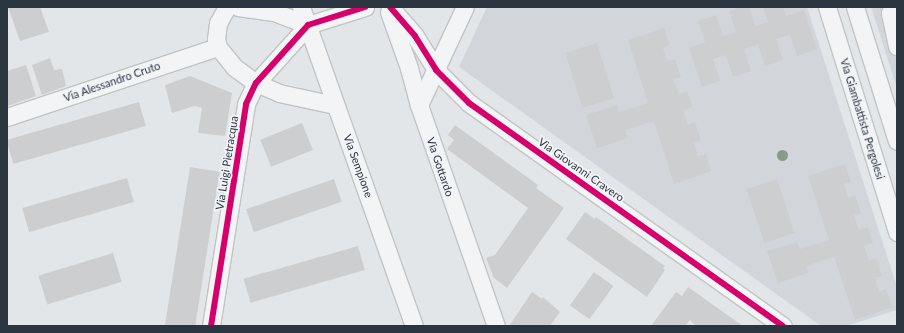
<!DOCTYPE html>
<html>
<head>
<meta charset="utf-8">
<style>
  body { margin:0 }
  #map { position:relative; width:904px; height:333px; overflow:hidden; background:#e3e6e8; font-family:Lato,sans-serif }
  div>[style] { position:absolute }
  .built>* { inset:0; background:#d2d6db }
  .building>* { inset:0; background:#ccced0; transform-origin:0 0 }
  .roads { filter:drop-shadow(1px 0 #c1c4c6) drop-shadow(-1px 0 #c1c4c6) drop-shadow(0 1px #c1c4c6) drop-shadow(0 -1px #c1c4c6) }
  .minor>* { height:17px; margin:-8.5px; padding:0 8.5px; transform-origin:8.5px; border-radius:8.5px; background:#f3f4f5 }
  .cycleway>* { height:6px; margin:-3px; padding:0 3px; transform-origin:3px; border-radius:3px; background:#d6006c }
  .trees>* { width:11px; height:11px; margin:-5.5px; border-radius:50%; background:#8b9a88 }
  span { translate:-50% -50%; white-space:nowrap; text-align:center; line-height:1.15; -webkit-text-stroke:3.5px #f2f4f7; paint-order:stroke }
  .street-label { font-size:11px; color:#2b3540 }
  .frame { position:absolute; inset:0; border:8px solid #2b3540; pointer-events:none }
</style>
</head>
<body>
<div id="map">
  <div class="built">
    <div style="clip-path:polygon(487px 7px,807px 7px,897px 287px,897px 310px,846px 326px,821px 326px,459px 67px)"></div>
    <div style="clip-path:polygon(871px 7px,897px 7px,897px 88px)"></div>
  </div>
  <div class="building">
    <div style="clip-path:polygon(8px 7px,40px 7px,49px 32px,20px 41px)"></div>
    <div style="clip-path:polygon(741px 7px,749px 7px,755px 26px,768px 22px,763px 7px,783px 7px,786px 16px,804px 10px,817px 49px,797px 56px,790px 35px,776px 39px,783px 60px,765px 66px,758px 45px,744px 49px,751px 71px,733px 77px,726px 55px,713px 59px,720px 81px,702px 87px,689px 48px,705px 42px,698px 21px,716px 15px,723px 36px,736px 32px,729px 11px)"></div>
    <div style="clip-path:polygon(664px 28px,670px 45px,663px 48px,668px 61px,675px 59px,681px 77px,673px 79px,679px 94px,687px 91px,693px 107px,683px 110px,688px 125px,695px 122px,701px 140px,694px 142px,698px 156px,706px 154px,711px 171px,674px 184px,654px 121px,625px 130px,628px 138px,597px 148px,586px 115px,617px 105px,619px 112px,648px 103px,628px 40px)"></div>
    <div style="left:597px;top:43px;width:58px;height:33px;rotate:73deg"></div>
    <div style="clip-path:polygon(50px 58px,54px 70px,62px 69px,66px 86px,42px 95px,32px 65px)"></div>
    <div style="clip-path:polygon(26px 65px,36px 96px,7px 106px,7px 71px)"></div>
    <div style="clip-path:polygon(190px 76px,232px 93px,225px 136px,198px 133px,202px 108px,194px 106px,172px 113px,165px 85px)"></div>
    <div style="left:139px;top:102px;width:25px;height:138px;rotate:74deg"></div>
    <div style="left:302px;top:123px;width:29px;height:45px;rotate:68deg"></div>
    <div style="clip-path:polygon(455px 125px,538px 185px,536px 188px,564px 208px,507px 288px,494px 278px,486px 258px,495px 255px,528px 208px,447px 149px,454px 140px,448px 135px)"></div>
    <div style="clip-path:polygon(845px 164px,851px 182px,844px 184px,848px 198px,855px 195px,861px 213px,854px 215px,859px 230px,868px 227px,873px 243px,864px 246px,869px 261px,876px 258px,882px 276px,875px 278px,879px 292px,886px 289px,892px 307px,855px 320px,834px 257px,806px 266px,808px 273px,778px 283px,767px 251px,797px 242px,800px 249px,829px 240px,808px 176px)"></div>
    <div style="left:190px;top:167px;width:30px;height:161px;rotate:9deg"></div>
    <div style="left:127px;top:178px;width:25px;height:109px;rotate:74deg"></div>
    <div style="left:334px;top:179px;width:24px;height:93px;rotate:71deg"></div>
    <div style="left:777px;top:179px;width:57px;height:32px;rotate:72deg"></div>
    <div style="clip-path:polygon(585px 212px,595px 219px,596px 217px,665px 266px,663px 268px,665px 270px,647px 297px,566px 239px)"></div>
    <div style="left:358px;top:246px;width:25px;height:119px;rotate:74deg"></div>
    <div style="left:113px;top:253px;width:30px;height:78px;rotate:73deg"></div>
    <div style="left:594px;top:272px;width:24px;height:41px;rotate:36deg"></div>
    <div style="clip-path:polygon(688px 287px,743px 326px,696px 326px,690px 320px,685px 326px,651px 326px,676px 292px,682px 296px)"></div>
    <div style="clip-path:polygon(532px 292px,542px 299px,543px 297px,560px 312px,550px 326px,509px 326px)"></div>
  </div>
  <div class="roads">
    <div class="minor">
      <div style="left:227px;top:7px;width:18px;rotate:119deg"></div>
      <div style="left:218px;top:23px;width:16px;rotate:97deg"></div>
      <div style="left:216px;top:39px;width:8px;rotate:76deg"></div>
      <div style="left:218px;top:47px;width:26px;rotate:51deg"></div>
      <div style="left:234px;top:67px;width:27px;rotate:36deg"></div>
      <div style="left:256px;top:83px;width:25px;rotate:23deg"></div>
      <div style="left:279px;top:93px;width:57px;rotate:12.1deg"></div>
      <div style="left:238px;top:7px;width:36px;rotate:8deg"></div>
      <div style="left:274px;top:12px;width:36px;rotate:21deg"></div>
      <div style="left:301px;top:7px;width:338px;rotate:70.5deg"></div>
      <div style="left:390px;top:7px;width:38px;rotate:49deg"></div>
      <div style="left:415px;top:36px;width:40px;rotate:58deg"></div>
      <div style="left:436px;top:70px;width:47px;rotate:45deg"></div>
      <div style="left:469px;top:103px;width:385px;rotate:35.4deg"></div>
      <div style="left:827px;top:7px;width:236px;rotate:72.7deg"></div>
      <div style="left:855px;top:7px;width:140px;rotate:72.6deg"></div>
      <div style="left:895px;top:7px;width:8px;rotate:130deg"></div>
      <div style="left:890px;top:13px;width:34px;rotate:78deg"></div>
      <div style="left:389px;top:12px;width:59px;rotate:70.3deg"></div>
      <div style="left:409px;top:68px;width:38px;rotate:75deg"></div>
      <div style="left:419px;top:105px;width:234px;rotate:70.8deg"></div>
      <div style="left:419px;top:105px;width:108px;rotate:-64.9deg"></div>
      <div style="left:7px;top:117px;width:222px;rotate:-18.4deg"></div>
      <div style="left:211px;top:326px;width:225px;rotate:-81deg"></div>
      <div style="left:246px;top:104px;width:23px;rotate:-65deg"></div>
      <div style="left:256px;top:83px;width:78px;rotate:-48.1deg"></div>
      <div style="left:308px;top:25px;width:60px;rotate:-17.5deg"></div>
    </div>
  </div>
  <div class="cycleway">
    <div style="left:390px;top:7px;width:38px;rotate:49deg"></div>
    <div style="left:415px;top:36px;width:40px;rotate:58deg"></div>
    <div style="left:436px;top:70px;width:47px;rotate:45deg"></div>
    <div style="left:469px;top:103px;width:385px;rotate:35.4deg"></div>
    <div style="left:211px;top:326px;width:225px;rotate:-81deg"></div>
    <div style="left:246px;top:104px;width:23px;rotate:-65deg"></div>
    <div style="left:256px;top:83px;width:78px;rotate:-48.1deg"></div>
    <div style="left:308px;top:25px;width:60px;rotate:-17.5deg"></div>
  </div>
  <div class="trees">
    <div style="left:782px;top:155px"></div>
  </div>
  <div class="street-label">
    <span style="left:112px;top:82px;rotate:-19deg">Via Alessandro Cruto</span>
    <span style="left:862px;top:119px;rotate:73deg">Via Giambattista Pergolesi</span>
    <span style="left:227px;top:163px;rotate:-81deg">Via Luigi Pietracqua</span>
    <span style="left:358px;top:166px;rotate:70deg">Via Sempione</span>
    <span style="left:440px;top:167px;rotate:71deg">Via Gottardo</span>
    <span style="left:581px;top:170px;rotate:35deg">Via Giovanni Cravero</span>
  </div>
  <div class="frame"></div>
</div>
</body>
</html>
